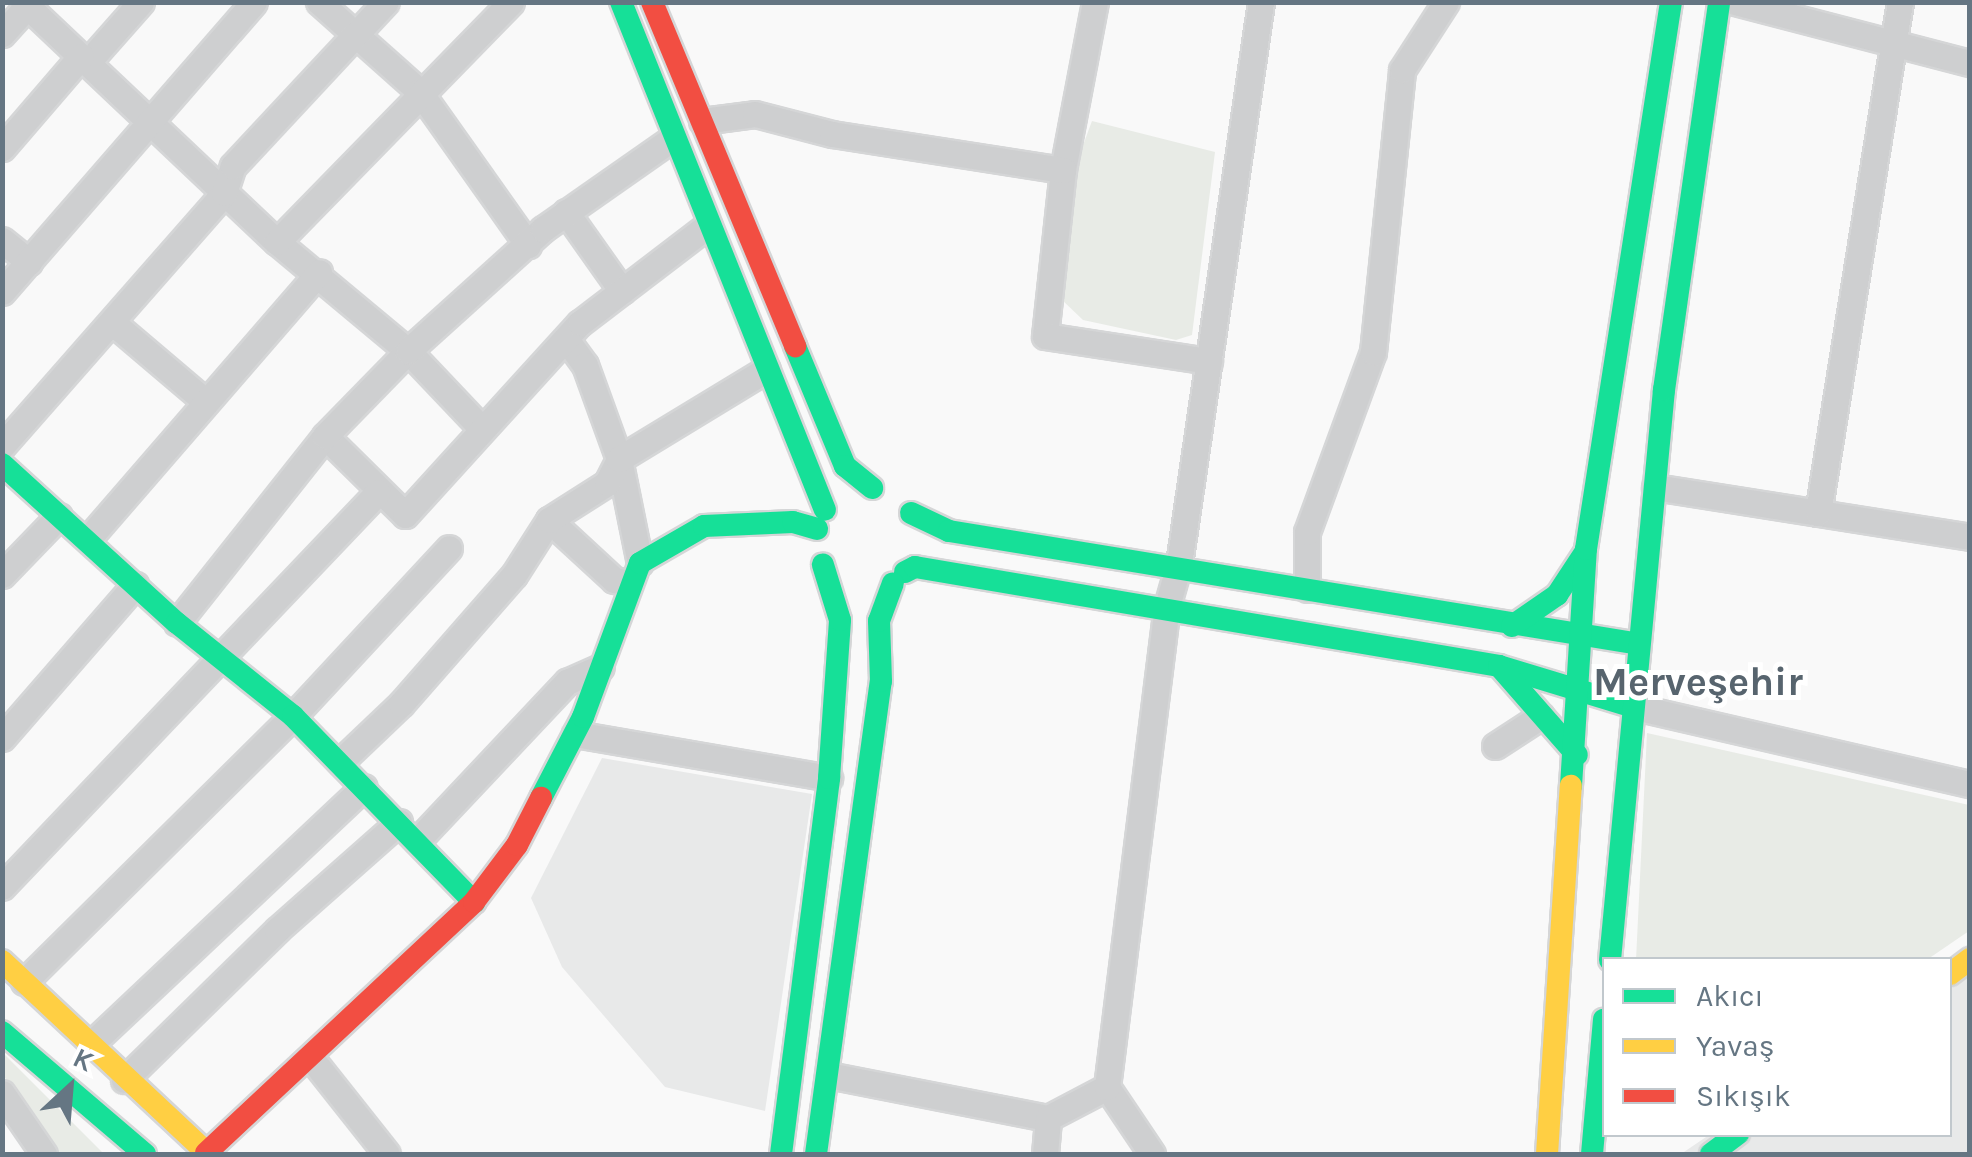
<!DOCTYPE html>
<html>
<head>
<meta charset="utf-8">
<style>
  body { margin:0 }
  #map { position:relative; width:1972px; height:1157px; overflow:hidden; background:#f9f9f9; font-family:Karla,sans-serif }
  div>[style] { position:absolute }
  .built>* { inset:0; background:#e8e9e9 }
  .green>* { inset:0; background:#e8ebe6 }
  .roads { filter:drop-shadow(2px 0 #d5d6d7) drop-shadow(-2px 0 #d5d6d7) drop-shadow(0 2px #d5d6d7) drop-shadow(0 -2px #d5d6d7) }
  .street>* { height:25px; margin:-12.5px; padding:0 12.5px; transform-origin:12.5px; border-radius:12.5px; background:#cecfd0 }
  .fast>* { height:22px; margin:-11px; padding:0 11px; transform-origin:11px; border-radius:11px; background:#16e098 }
  .slow>* { height:22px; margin:-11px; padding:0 11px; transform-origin:11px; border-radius:11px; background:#ffcf43 }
  .jam>* { height:22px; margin:-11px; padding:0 11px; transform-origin:11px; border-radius:11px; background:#f24e42 }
  span { translate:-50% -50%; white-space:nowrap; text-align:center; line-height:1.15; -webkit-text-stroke:10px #fff; paint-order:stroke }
  .district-label { font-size:40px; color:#57646e; font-weight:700 }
  .frame { position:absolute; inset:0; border:5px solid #657683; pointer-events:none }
  .legend { position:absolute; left:1602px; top:957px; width:350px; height:180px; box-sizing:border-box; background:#fff; border:2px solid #c1c8cd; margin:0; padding:12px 18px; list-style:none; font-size:30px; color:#657683 }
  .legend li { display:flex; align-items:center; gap:20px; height:50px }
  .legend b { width:50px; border:2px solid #c1c8cd }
  .north { position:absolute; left:20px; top:1037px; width:100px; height:100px; -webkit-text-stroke:8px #fff; paint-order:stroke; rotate:26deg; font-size:28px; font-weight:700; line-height:40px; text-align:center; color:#657683 }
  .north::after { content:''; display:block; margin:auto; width:35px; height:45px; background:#657683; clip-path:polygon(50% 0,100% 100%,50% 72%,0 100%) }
</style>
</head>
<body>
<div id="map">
  <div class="built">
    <div style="clip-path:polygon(602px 758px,812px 794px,765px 1111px,665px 1087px,562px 967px,531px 898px)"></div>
    <div style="clip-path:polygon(1969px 954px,1969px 1154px,1681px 1154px,1709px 1135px,1950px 1134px,1950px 968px)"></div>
  </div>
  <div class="green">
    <div style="clip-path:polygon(1092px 121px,1215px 152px,1192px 335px,1176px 340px,1083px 320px,1061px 299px,1076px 164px)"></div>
    <div style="clip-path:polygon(1647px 733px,1969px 805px,1969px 931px,1928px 959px,1636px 960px)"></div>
    <div style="clip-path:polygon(2px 1052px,104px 1154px,60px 1154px,3px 1075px)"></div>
  </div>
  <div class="roads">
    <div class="street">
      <div style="left:23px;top:2px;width:349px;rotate:43.4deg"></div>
      <div style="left:277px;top:242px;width:170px;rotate:39.8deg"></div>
      <div style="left:408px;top:351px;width:105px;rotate:46.5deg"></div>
      <div style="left:319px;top:2px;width:134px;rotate:41.7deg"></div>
      <div style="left:419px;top:91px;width:189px;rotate:54.7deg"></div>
      <div style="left:1095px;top:2px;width:171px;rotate:100.8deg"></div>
      <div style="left:1063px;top:170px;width:167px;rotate:96.2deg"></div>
      <div style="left:1045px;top:336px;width:166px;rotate:8.7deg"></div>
      <div style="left:1735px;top:2px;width:243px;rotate:14.6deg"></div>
      <div style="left:2px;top:34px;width:43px;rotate:-47.8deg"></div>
      <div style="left:88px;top:62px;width:80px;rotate:-48.5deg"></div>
      <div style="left:702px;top:121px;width:53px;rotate:-7.5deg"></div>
      <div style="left:755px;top:114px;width:80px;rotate:14.6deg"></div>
      <div style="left:832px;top:134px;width:234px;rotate:8.9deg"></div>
      <div style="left:2px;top:148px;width:121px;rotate:-49.3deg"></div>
      <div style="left:566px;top:212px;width:97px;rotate:54.7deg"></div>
      <div style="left:2px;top:240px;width:35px;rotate:39deg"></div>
      <div style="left:277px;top:242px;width:335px;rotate:-45.7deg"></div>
      <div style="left:2px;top:292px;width:384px;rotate:-49deg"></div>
      <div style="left:113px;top:323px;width:122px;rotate:40.3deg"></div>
      <div style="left:566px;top:339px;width:32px;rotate:54deg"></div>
      <div style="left:585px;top:365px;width:100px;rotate:70.1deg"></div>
      <div style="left:619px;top:459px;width:106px;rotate:78.6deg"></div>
      <div style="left:325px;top:436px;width:112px;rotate:44.6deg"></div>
      <div style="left:405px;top:515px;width:260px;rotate:-47.7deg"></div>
      <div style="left:580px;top:323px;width:161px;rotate:-37.4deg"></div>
      <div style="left:2px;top:446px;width:337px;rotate:-48.7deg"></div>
      <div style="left:224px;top:193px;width:28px;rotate:-72deg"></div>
      <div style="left:233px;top:166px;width:224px;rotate:-47deg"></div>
      <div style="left:1655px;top:487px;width:319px;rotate:9deg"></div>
      <div style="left:1818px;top:513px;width:518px;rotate:-80.88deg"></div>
      <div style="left:549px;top:520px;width:88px;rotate:42.7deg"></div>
      <div style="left:614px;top:580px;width:16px;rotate:11deg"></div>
      <div style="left:88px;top:539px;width:353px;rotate:-49.1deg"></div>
      <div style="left:2px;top:575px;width:82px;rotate:-46deg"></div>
      <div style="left:1307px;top:589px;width:57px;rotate:-90deg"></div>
      <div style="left:1307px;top:532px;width:192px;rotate:-69.9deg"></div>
      <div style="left:1373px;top:352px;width:283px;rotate:-84.1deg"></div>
      <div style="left:1402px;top:70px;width:81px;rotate:-57.1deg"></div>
      <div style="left:177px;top:623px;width:238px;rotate:-51.6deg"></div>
      <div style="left:325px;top:436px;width:119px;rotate:-45.7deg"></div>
      <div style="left:408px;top:351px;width:182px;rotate:-42.1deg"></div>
      <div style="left:543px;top:229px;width:159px;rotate:-35deg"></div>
      <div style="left:1631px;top:706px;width:348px;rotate:13deg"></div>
      <div style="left:575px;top:734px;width:258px;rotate:9.8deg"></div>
      <div style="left:2px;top:738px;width:203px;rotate:-49deg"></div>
      <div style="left:1495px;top:746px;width:55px;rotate:-33.1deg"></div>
      <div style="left:340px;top:762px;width:84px;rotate:-43.6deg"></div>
      <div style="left:401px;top:704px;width:171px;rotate:-48.8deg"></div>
      <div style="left:514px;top:575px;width:65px;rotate:-57.5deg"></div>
      <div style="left:549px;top:520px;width:69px;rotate:-32.5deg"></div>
      <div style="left:607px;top:483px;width:27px;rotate:-63deg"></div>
      <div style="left:619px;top:459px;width:173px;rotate:-31.3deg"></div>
      <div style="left:417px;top:841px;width:219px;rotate:-46.7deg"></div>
      <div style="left:567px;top:682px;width:37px;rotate:-24deg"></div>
      <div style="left:2px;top:887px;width:545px;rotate:-46.41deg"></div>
      <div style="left:24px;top:982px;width:378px;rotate:-44.7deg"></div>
      <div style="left:293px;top:716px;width:229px;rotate:-47.1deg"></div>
      <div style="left:90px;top:1045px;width:376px;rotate:-43.3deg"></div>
      <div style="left:311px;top:1058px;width:122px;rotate:51.6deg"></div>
      <div style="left:828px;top:1075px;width:224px;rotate:11.1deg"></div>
      <div style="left:1048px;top:1118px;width:67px;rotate:-27.7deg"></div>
      <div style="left:124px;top:1080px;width:214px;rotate:-44.4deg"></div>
      <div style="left:277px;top:930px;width:163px;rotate:-41.5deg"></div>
      <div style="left:2px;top:1093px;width:74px;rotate:55.5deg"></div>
      <div style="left:1045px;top:1154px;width:36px;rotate:-85deg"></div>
      <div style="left:1152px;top:1154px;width:81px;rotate:-123.9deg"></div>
      <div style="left:1107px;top:1087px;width:481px;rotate:-82.9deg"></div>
      <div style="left:1166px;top:610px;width:48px;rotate:-74.2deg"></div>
      <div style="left:1179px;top:564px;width:568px;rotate:-81.7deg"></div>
    </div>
    <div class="fast">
      <div style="left:621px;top:2px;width:547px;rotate:68.12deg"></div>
      <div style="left:795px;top:346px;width:130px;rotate:67.4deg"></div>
      <div style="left:845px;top:466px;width:35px;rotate:39deg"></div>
      <div style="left:2px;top:464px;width:236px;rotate:42.3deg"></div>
      <div style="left:177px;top:623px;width:149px;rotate:38.7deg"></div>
      <div style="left:293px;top:716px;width:260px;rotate:45.8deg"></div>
      <div style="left:911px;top:513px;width:42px;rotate:25.3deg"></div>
      <div style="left:949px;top:531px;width:699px;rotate:9.3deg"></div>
      <div style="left:905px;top:572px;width:11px;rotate:-27deg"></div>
      <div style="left:915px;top:567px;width:592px;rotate:9.62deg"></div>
      <div style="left:1499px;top:666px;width:138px;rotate:16.9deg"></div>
      <div style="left:1512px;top:626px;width:55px;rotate:-34.6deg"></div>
      <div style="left:1557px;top:595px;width:49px;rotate:-56.6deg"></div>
      <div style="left:1499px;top:666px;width:118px;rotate:48.8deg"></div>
      <div style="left:1571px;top:786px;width:237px;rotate:-86.4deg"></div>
      <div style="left:1586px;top:549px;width:554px;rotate:-81.17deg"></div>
      <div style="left:541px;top:798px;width:91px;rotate:-62.6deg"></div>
      <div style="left:583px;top:717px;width:164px;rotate:-69.7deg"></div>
      <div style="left:640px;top:563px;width:74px;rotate:-30deg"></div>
      <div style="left:704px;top:526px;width:89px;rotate:-2.6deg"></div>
      <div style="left:793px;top:522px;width:25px;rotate:16deg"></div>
      <div style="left:1610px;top:960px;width:573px;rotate:-84.59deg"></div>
      <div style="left:1664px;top:390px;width:392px;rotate:-81.9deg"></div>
      <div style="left:2px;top:1032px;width:188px;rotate:40.5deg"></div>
      <div style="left:781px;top:1154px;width:379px;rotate:-82.7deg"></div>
      <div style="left:829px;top:778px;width:158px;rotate:-86deg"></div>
      <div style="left:840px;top:620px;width:58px;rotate:-107.2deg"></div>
      <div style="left:816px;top:1154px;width:477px;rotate:-82.2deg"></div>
      <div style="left:881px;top:681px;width:60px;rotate:-91.9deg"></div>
      <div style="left:879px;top:621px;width:40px;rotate:-69.8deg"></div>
      <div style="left:1592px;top:1154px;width:135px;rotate:-84.9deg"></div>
      <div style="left:1711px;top:1154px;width:34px;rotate:-37deg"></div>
    </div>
    <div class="slow">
      <div style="left:2px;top:961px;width:282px;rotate:43.1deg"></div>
      <div style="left:1950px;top:974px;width:25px;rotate:-37deg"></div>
      <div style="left:1547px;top:1154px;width:369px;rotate:-86.3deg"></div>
    </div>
    <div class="jam">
      <div style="left:652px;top:2px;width:373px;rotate:67.4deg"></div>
      <div style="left:206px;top:1153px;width:367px;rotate:-43.1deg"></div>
      <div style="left:474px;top:902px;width:71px;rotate:-53deg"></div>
      <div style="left:517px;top:845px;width:53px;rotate:-62.9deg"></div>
    </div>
  </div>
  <div class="district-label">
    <span style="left:1698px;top:682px">Merveşehir</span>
  </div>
  <div class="frame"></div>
  <ul class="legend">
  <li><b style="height:12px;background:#16e098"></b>Akıcı</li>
  <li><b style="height:12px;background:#ffcf43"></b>Yavaş</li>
  <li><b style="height:12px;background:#f24e42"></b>Sıkışık</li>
  </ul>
  <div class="north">K</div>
</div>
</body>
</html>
